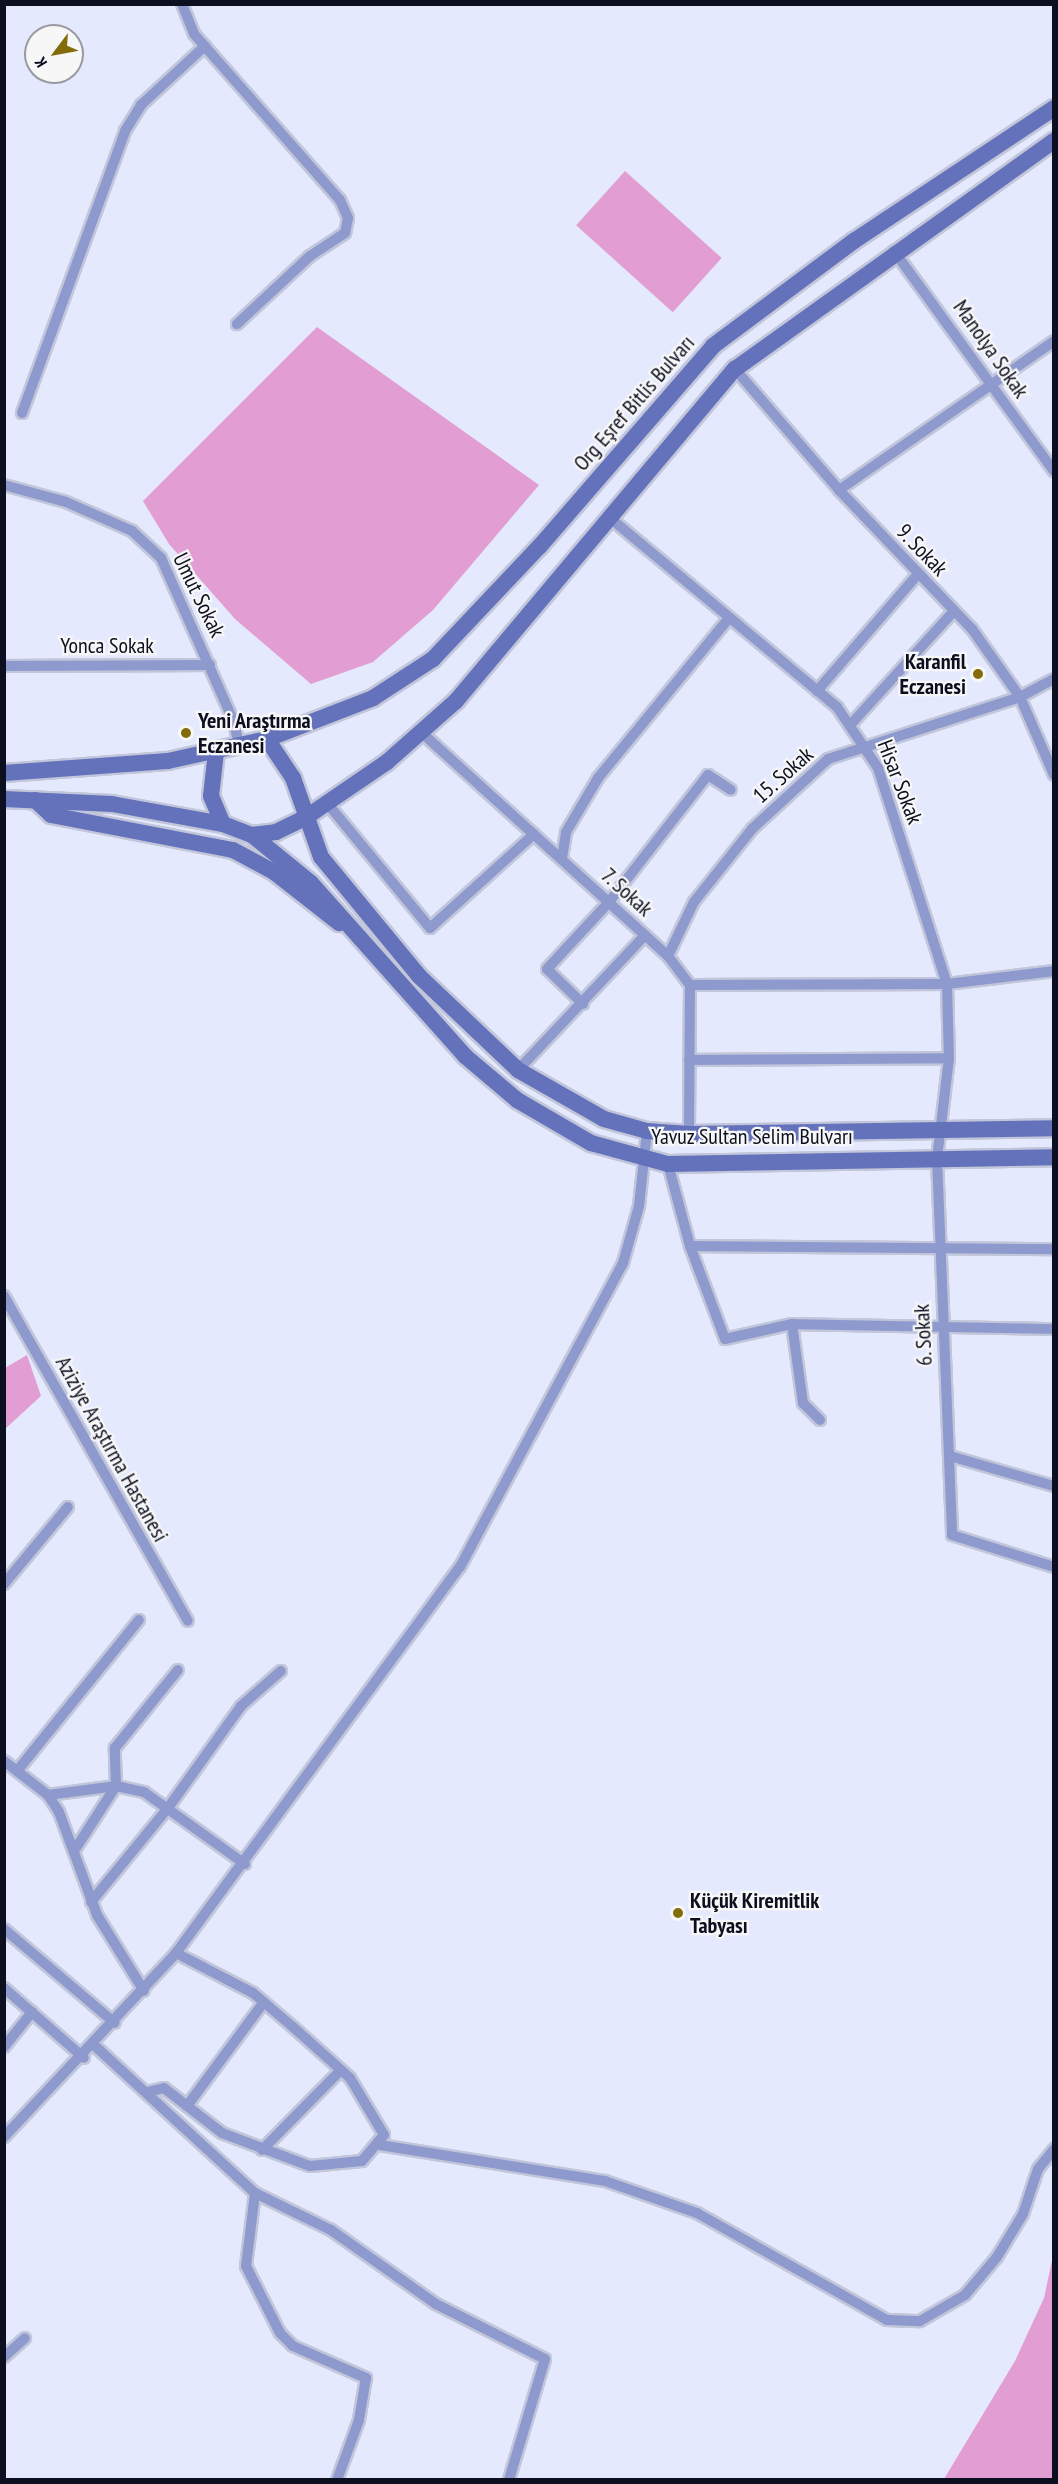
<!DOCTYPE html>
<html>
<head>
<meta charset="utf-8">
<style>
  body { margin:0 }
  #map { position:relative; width:1058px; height:2484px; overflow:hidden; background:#e4e9fe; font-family:"PT Sans Narrow",sans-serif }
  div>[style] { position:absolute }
  .green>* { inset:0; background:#e29dd3; transform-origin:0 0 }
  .roads { filter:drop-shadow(2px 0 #c1c6da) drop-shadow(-2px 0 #c1c6da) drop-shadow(0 2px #c1c6da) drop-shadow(0 -2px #c1c6da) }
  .minor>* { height:10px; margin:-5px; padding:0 5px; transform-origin:5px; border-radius:5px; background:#8e99cd }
  .secondary>* { height:16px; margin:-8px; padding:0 8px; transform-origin:8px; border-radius:8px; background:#6471bb }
  .dots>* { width:16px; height:16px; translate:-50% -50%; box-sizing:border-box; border:3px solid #f7f7f7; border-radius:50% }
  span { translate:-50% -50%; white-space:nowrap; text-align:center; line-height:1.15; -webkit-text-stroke:4.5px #f7f7f7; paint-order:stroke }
  .street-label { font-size:22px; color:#0c0f20 }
  .poi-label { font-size:22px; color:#0c0f20; font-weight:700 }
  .right { translate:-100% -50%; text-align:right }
  .left { translate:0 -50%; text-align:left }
  .frame { position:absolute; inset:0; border:6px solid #0c0f20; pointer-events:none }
  .north { position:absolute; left:24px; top:24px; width:60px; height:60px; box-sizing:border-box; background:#f7f7f7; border:2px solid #999aa1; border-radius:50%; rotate:238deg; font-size:16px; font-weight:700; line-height:24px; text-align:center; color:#0c0f20 }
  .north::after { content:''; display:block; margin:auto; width:21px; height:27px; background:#836d0a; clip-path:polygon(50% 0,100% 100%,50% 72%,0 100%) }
</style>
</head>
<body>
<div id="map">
  <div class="green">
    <div style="left:625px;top:171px;width:130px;height:73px;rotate:42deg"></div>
    <div style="clip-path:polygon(317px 327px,539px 485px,433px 610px,373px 662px,311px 684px,235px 619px,169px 544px,143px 501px)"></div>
    <div style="clip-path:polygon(27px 1355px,41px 1396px,5px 1429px,5px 1368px)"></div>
    <div style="clip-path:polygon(1053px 2256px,1053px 2479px,944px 2479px,1015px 2361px,1044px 2298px)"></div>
  </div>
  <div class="roads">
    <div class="minor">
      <div style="left:182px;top:4px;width:32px;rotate:68deg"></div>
      <div style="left:194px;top:34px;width:221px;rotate:48.7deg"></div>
      <div style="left:340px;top:200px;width:20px;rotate:66deg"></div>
      <div style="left:348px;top:218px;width:15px;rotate:101deg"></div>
      <div style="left:345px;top:233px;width:42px;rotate:146.7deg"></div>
      <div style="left:310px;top:256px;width:100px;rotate:137deg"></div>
      <div style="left:894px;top:251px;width:272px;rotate:54deg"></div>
      <div style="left:735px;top:369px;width:160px;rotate:49.3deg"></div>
      <div style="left:839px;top:490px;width:192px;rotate:46.3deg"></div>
      <div style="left:972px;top:629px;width:83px;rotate:54.8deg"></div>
      <div style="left:1020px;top:697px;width:85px;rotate:66.4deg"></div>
      <div style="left:22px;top:413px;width:300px;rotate:-69.9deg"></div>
      <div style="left:125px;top:131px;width:31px;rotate:-58deg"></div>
      <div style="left:141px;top:105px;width:87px;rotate:-42.7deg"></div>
      <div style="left:4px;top:485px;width:64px;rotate:15.3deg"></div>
      <div style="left:66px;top:502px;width:72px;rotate:23.7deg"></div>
      <div style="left:132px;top:531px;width:40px;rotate:43deg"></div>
      <div style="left:161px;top:558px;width:180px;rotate:66deg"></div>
      <div style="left:234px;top:722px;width:24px;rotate:78deg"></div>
      <div style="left:839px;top:490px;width:262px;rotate:-34.7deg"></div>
      <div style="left:609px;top:517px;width:297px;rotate:39.8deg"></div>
      <div style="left:837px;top:707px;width:73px;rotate:56.1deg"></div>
      <div style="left:878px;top:768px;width:227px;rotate:72.3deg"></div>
      <div style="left:947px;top:984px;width:74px;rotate:88.5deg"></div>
      <div style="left:949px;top:1058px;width:101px;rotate:96.8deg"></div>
      <div style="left:937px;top:1158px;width:377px;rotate:87.7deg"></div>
      <div style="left:952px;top:1535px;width:107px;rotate:17.4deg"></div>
      <div style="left:4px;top:666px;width:206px;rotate:-0.3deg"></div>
      <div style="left:817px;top:691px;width:155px;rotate:-49.2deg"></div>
      <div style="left:852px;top:723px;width:151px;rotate:-47.7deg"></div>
      <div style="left:422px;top:733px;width:332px;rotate:42.2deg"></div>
      <div style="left:668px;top:956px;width:36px;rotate:53deg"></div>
      <div style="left:690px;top:985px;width:149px;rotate:90.4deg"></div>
      <div style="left:327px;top:803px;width:162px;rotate:50.5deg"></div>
      <div style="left:430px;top:928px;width:140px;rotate:-42.1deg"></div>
      <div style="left:562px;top:858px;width:26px;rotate:-81deg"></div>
      <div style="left:566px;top:832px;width:63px;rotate:-59.3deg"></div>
      <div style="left:598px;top:778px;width:205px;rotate:-50.7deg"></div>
      <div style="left:668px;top:956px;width:60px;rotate:-64.3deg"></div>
      <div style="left:694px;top:902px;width:93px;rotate:-51.5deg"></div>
      <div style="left:752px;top:829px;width:103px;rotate:-42.6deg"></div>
      <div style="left:828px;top:759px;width:202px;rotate:-17.9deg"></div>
      <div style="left:1020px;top:697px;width:38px;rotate:-28deg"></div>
      <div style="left:690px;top:985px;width:257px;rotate:-0.2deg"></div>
      <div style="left:947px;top:984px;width:108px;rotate:-6.9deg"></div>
      <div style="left:583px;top:1004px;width:50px;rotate:-135.8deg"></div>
      <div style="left:547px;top:969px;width:91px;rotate:-47.2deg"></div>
      <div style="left:609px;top:902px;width:161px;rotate:-52.1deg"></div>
      <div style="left:708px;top:775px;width:27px;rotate:33deg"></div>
      <div style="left:689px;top:1060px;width:260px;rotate:-0.4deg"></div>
      <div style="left:518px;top:1070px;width:185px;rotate:-46.7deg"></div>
      <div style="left:668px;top:1164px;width:85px;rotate:75deg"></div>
      <div style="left:690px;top:1246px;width:99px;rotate:69.4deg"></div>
      <div style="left:725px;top:1339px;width:69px;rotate:-12.6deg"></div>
      <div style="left:792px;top:1324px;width:262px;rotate:1.1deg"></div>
      <div style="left:690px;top:1246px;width:364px;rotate:0.5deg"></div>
      <div style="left:4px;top:1296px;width:373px;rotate:60.5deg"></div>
      <div style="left:792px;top:1324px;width:80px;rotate:82.1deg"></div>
      <div style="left:803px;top:1403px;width:24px;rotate:45deg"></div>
      <div style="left:950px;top:1456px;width:108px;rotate:16.1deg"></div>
      <div style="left:4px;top:1584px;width:100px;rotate:-50.3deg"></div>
      <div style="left:4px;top:1761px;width:56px;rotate:37.7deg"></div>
      <div style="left:48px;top:1795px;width:20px;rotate:57deg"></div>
      <div style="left:59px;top:1812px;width:110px;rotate:69.7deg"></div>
      <div style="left:97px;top:1915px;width:89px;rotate:58.3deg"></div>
      <div style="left:17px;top:1771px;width:194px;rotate:-51.1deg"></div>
      <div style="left:48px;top:1795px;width:69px;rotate:-7.5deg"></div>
      <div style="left:116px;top:1786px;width:29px;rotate:12deg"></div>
      <div style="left:144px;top:1792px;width:124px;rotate:35.5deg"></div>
      <div style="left:76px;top:1848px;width:74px;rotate:-57.2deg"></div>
      <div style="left:116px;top:1786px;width:38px;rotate:-92deg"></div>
      <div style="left:115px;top:1748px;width:100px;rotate:-51.1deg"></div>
      <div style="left:91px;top:1902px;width:122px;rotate:-50.7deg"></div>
      <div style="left:168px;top:1808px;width:125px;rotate:-54.4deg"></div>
      <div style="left:241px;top:1706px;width:53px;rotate:-41.2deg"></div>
      <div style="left:4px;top:1929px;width:145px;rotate:40.3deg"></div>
      <div style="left:4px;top:1988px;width:106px;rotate:41.2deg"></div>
      <div style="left:95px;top:2046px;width:217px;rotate:42.6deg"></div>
      <div style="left:255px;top:2193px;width:74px;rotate:97deg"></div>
      <div style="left:246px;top:2266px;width:75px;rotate:63.1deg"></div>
      <div style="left:280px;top:2333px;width:18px;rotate:45deg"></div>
      <div style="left:293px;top:2346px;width:80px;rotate:23.7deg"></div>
      <div style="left:366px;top:2378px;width:43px;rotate:99.5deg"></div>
      <div style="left:359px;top:2420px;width:64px;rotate:110.1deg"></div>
      <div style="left:4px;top:2047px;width:45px;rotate:-51.3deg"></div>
      <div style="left:147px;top:2092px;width:17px;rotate:-13deg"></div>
      <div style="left:164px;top:2088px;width:73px;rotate:37.8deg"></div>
      <div style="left:222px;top:2133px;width:94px;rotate:20.6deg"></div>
      <div style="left:310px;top:2166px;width:52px;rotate:-5.5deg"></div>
      <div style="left:362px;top:2161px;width:34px;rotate:-50deg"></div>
      <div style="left:384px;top:2135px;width:66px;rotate:-120.8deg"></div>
      <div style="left:350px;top:2078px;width:76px;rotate:-138.2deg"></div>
      <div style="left:293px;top:2027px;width:52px;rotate:-139.6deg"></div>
      <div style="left:253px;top:1993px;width:87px;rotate:-152.5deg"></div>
      <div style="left:187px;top:2106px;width:129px;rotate:-53.5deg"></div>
      <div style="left:4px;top:2137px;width:252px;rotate:-46.9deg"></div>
      <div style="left:176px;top:1953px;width:479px;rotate:-53.7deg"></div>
      <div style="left:460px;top:1567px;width:345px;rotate:-61.8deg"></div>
      <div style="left:623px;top:1263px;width:59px;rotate:-74.3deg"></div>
      <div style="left:639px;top:1206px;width:75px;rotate:-83.9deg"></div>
      <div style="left:380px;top:2145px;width:228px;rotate:9.1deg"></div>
      <div style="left:605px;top:2181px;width:97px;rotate:19.2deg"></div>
      <div style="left:697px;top:2213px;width:218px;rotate:29.4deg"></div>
      <div style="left:887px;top:2320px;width:33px;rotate:2deg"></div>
      <div style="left:920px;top:2321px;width:52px;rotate:-30deg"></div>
      <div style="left:965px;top:2295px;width:50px;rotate:-49.9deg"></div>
      <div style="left:997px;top:2257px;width:50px;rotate:-58.8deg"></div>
      <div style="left:1023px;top:2214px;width:47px;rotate:-71.6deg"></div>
      <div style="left:1038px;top:2169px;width:26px;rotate:-51deg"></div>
      <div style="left:262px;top:2150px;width:112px;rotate:-45.4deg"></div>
      <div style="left:255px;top:2193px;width:85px;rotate:26deg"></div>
      <div style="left:331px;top:2230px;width:128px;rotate:35.2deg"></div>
      <div style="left:436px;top:2304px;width:122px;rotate:26.8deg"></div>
      <div style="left:545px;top:2359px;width:126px;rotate:106.6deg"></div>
      <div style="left:4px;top:2357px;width:28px;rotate:-42deg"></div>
    </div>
    <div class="secondary">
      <div style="left:267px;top:739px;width:114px;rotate:-21.1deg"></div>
      <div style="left:373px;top:698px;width:72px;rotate:-33deg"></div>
      <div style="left:433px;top:659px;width:156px;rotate:-46.6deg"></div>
      <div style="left:540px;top:546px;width:264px;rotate:-49.1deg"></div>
      <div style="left:713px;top:346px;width:176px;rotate:-36.7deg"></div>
      <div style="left:854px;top:241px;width:240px;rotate:-33.6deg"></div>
      <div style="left:216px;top:752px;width:44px;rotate:96.5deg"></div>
      <div style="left:211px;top:796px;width:30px;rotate:67deg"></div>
      <div style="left:4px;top:773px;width:164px;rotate:-4.2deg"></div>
      <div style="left:168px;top:761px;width:101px;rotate:-12.5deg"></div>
      <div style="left:267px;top:739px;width:47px;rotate:56.3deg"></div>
      <div style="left:293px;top:778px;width:84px;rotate:70.5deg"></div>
      <div style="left:321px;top:857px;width:154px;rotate:50.5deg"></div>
      <div style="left:419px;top:976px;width:137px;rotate:43.5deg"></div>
      <div style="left:518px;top:1070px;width:99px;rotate:29.7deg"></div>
      <div style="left:604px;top:1119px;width:45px;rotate:15.6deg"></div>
      <div style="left:647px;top:1131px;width:42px;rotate:4.1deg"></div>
      <div style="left:689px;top:1134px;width:365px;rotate:-0.9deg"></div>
      <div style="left:4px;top:799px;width:108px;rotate:2.7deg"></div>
      <div style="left:112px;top:804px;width:113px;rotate:10.2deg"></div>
      <div style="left:223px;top:824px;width:31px;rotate:21deg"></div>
      <div style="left:252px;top:835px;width:24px;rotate:-7deg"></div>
      <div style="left:276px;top:832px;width:32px;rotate:-26deg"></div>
      <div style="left:305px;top:818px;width:99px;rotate:-34.3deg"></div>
      <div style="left:387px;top:762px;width:92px;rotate:-41.5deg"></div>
      <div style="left:456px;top:701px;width:434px;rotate:-50deg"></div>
      <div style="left:735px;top:369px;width:392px;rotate:-35.6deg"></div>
      <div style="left:35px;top:800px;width:22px;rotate:43deg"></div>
      <div style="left:51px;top:815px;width:185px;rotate:10.9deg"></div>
      <div style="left:233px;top:850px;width:47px;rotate:28.2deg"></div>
      <div style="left:274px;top:872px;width:83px;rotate:38.1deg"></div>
      <div style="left:252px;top:835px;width:76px;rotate:39.1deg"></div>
      <div style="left:311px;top:883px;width:232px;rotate:48.3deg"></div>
      <div style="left:465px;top:1056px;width:68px;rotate:40.2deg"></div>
      <div style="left:517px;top:1100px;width:86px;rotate:30.2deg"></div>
      <div style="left:591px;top:1143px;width:80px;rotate:15.3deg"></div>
      <div style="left:668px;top:1164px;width:386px;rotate:-1deg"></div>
    </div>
  </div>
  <div class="dots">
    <div style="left:978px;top:674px;background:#836d0a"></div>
    <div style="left:186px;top:733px;background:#836d0a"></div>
    <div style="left:678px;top:1913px;background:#836d0a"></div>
  </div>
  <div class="street-label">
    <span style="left:991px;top:349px;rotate:55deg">Manolya Sokak</span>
    <span style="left:634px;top:403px;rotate:-49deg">Org Eşref Bitlis Bulvarı</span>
    <span style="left:922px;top:550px;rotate:46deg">9. Sokak</span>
    <span style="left:199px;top:595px;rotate:64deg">Umut Sokak</span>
    <span style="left:107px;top:646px">Yonca Sokak</span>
    <span style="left:783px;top:775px;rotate:-42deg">15. Sokak</span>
    <span style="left:900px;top:782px;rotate:69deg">Hisar Sokak</span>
    <span style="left:627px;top:892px;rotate:42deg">7. Sokak</span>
    <span style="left:752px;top:1137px">Yavuz Sultan Selim Bulvarı</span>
    <span style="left:923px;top:1335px;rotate:-93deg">6. Sokak</span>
    <span style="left:112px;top:1449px;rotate:61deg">Aziziye Araştırma Hastanesi</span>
  </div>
  <div class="poi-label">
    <span class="right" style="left:966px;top:674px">Karanfil<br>Eczanesi</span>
    <span class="left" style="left:198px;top:733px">Yeni Araştırma<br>Eczanesi</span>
    <span class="left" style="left:690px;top:1913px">Küçük Kiremitlik<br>Tabyası</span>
  </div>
  <div class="frame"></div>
  <div class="north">K</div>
</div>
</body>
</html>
